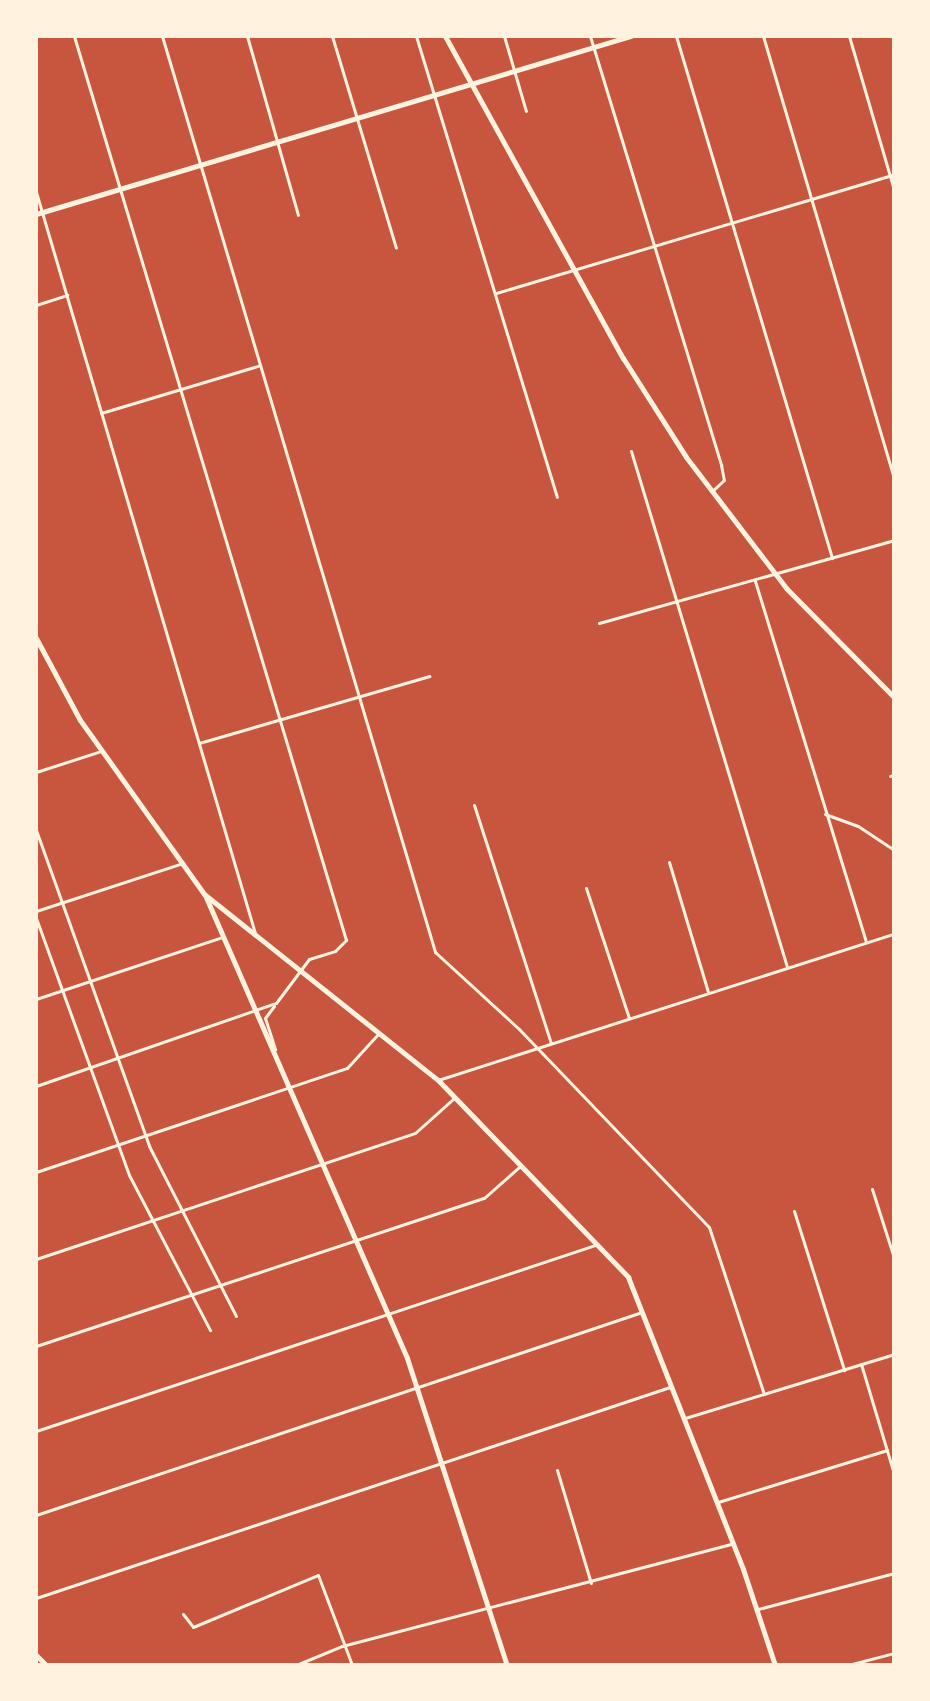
<!DOCTYPE html>
<html>
<head>
<meta charset="utf-8">
<style>
  body { margin:0 }
  #map { position:relative; width:930px; height:1701px; overflow:hidden; background:#c8553d; font-family:Signika,sans-serif }
  div>[style] { position:absolute }
  .minor>* { height:3px; margin:-1.5px; padding:0 1.5px; transform-origin:1.5px; border-radius:1.5px; background:#fff3e0 }
  .secondary>* { height:5px; margin:-2.5px; padding:0 2.5px; transform-origin:2.5px; border-radius:2.5px; background:#fff3e0 }
  .primary>* { height:5px; margin:-2.5px; padding:0 2.5px; transform-origin:2.5px; border-radius:2.5px; background:#fff3e0 }
  span { translate:-50% -50%; white-space:nowrap; text-align:center; line-height:1.15; -webkit-text-stroke:6px #fff3e0; paint-order:stroke }
  .frame { position:absolute; inset:0; border:38px solid #fff3e0; pointer-events:none }
</style>
</head>
<body>
<div id="map">
  <div class="minor">
    <div style="left:36px;top:36px;width:1px"></div>
    <div style="left:162px;top:36px;width:956px;rotate:73.4deg"></div>
    <div style="left:435px;top:952px;width:114px;rotate:42.5deg"></div>
    <div style="left:519px;top:1029px;width:274px;rotate:46.2deg"></div>
    <div style="left:709px;top:1227px;width:176px;rotate:71.8deg"></div>
    <div style="left:247px;top:36px;width:186px;rotate:74.1deg"></div>
    <div style="left:332px;top:36px;width:221px;rotate:73.2deg"></div>
    <div style="left:416px;top:36px;width:482px;rotate:73deg"></div>
    <div style="left:504px;top:36px;width:78px;rotate:73.7deg"></div>
    <div style="left:590px;top:36px;width:449px;rotate:73deg"></div>
    <div style="left:721px;top:465px;width:15px;rotate:79deg"></div>
    <div style="left:724px;top:480px;width:16px;rotate:137deg"></div>
    <div style="left:676px;top:36px;width:545px;rotate:73.36deg"></div>
    <div style="left:763px;top:36px;width:460px;rotate:73.5deg"></div>
    <div style="left:849px;top:36px;width:160px;rotate:73.7deg"></div>
    <div style="left:36px;top:192px;width:773px;rotate:73.54deg"></div>
    <div style="left:496px;top:293px;width:415px;rotate:-16.6deg"></div>
    <div style="left:36px;top:305px;width:33px;rotate:-18deg"></div>
    <div style="left:101px;top:413px;width:164px;rotate:-16.7deg"></div>
    <div style="left:631px;top:451px;width:539px;rotate:73.18deg"></div>
    <div style="left:755px;top:581px;width:378px;rotate:72.9deg"></div>
    <div style="left:599px;top:623px;width:306px;rotate:-15.7deg"></div>
    <div style="left:199px;top:743px;width:240px;rotate:-16.2deg"></div>
    <div style="left:36px;top:772px;width:68px;rotate:-17.9deg"></div>
    <div style="left:890px;top:776px;width:4px;rotate:-14deg"></div>
    <div style="left:474px;top:805px;width:250px;rotate:72.1deg"></div>
    <div style="left:825px;top:814px;width:35px;rotate:20deg"></div>
    <div style="left:858px;top:826px;width:43px;rotate:33.7deg"></div>
    <div style="left:36px;top:830px;width:336px;rotate:70.3deg"></div>
    <div style="left:149px;top:1146px;width:191px;rotate:62.9deg"></div>
    <div style="left:669px;top:862px;width:136px;rotate:73.3deg"></div>
    <div style="left:586px;top:888px;width:137px;rotate:71.7deg"></div>
    <div style="left:36px;top:911px;width:155px;rotate:-18.1deg"></div>
    <div style="left:36px;top:918px;width:273px;rotate:70.1deg"></div>
    <div style="left:129px;top:1175px;width:175px;rotate:62.4deg"></div>
    <div style="left:36px;top:999px;width:196px;rotate:-18.4deg"></div>
    <div style="left:274px;top:1006px;width:15px;rotate:127deg"></div>
    <div style="left:265px;top:1018px;width:33px;rotate:72deg"></div>
    <div style="left:438px;top:1080px;width:479px;rotate:-17.8deg"></div>
    <div style="left:36px;top:1086px;width:254px;rotate:-19.1deg"></div>
    <div style="left:276px;top:1003px;width:55px;rotate:-53.1deg"></div>
    <div style="left:309px;top:959px;width:27px;rotate:-17deg"></div>
    <div style="left:335px;top:951px;width:16px;rotate:-45deg"></div>
    <div style="left:346px;top:940px;width:944px;rotate:-106.75deg"></div>
    <div style="left:36px;top:1172px;width:328px;rotate:-18.5deg"></div>
    <div style="left:347px;top:1068px;width:47px;rotate:-47.6deg"></div>
    <div style="left:872px;top:1189px;width:72px;rotate:72.3deg"></div>
    <div style="left:794px;top:1211px;width:167px;rotate:72.5deg"></div>
    <div style="left:36px;top:1259px;width:399px;rotate:-18.4deg"></div>
    <div style="left:415px;top:1133px;width:52px;rotate:-41.9deg"></div>
    <div style="left:36px;top:1346px;width:472px;rotate:-18.3deg"></div>
    <div style="left:484px;top:1198px;width:47px;rotate:-41.5deg"></div>
    <div style="left:861px;top:1364px;width:115px;rotate:73.3deg"></div>
    <div style="left:685px;top:1418px;width:219px;rotate:-17deg"></div>
    <div style="left:36px;top:1431px;width:592px;rotate:-18.4deg"></div>
    <div style="left:557px;top:1470px;width:118px;rotate:73.3deg"></div>
    <div style="left:718px;top:1502px;width:177px;rotate:-17.1deg"></div>
    <div style="left:36px;top:1515px;width:639px;rotate:-18.52deg"></div>
    <div style="left:36px;top:1598px;width:668px;rotate:-18.41deg"></div>
    <div style="left:758px;top:1609px;width:141px;rotate:-14.8deg"></div>
    <div style="left:183px;top:1614px;width:16px;rotate:52deg"></div>
    <div style="left:193px;top:1627px;width:135px;rotate:-22.6deg"></div>
    <div style="left:318px;top:1575px;width:96px;rotate:69.3deg"></div>
    <div style="left:296px;top:1665px;width:50px;rotate:-22.4deg"></div>
    <div style="left:342px;top:1646px;width:403px;rotate:-14.7deg"></div>
    <div style="left:848px;top:1665px;width:48px;rotate:-14.6deg"></div>
  </div>
  <div class="secondary">
    <div style="left:36px;top:214px;width:621px;rotate:-16.66deg"></div>
    <div style="left:36px;top:638px;width:93px;rotate:61.8deg"></div>
    <div style="left:80px;top:720px;width:214px;rotate:54.5deg"></div>
    <div style="left:204px;top:894px;width:299px;rotate:38.5deg"></div>
    <div style="left:438px;top:1080px;width:274px;rotate:46deg"></div>
    <div style="left:628px;top:1277px;width:314px;rotate:68.5deg"></div>
    <div style="left:743px;top:1569px;width:101px;rotate:71.6deg"></div>
    <div style="left:205px;top:895px;width:505px;rotate:66.43deg"></div>
    <div style="left:407px;top:1358px;width:323px;rotate:72deg"></div>
  </div>
  <div class="primary">
    <div style="left:445px;top:36px;width:368px;rotate:61.1deg"></div>
    <div style="left:623px;top:358px;width:117px;rotate:57.5deg"></div>
    <div style="left:686px;top:457px;width:165px;rotate:52.6deg"></div>
    <div style="left:786px;top:588px;width:153px;rotate:45.3deg"></div>
    <div style="left:36px;top:1655px;width:14px;rotate:45deg"></div>
  </div>
  <div class="frame"></div>
</div>
</body>
</html>
